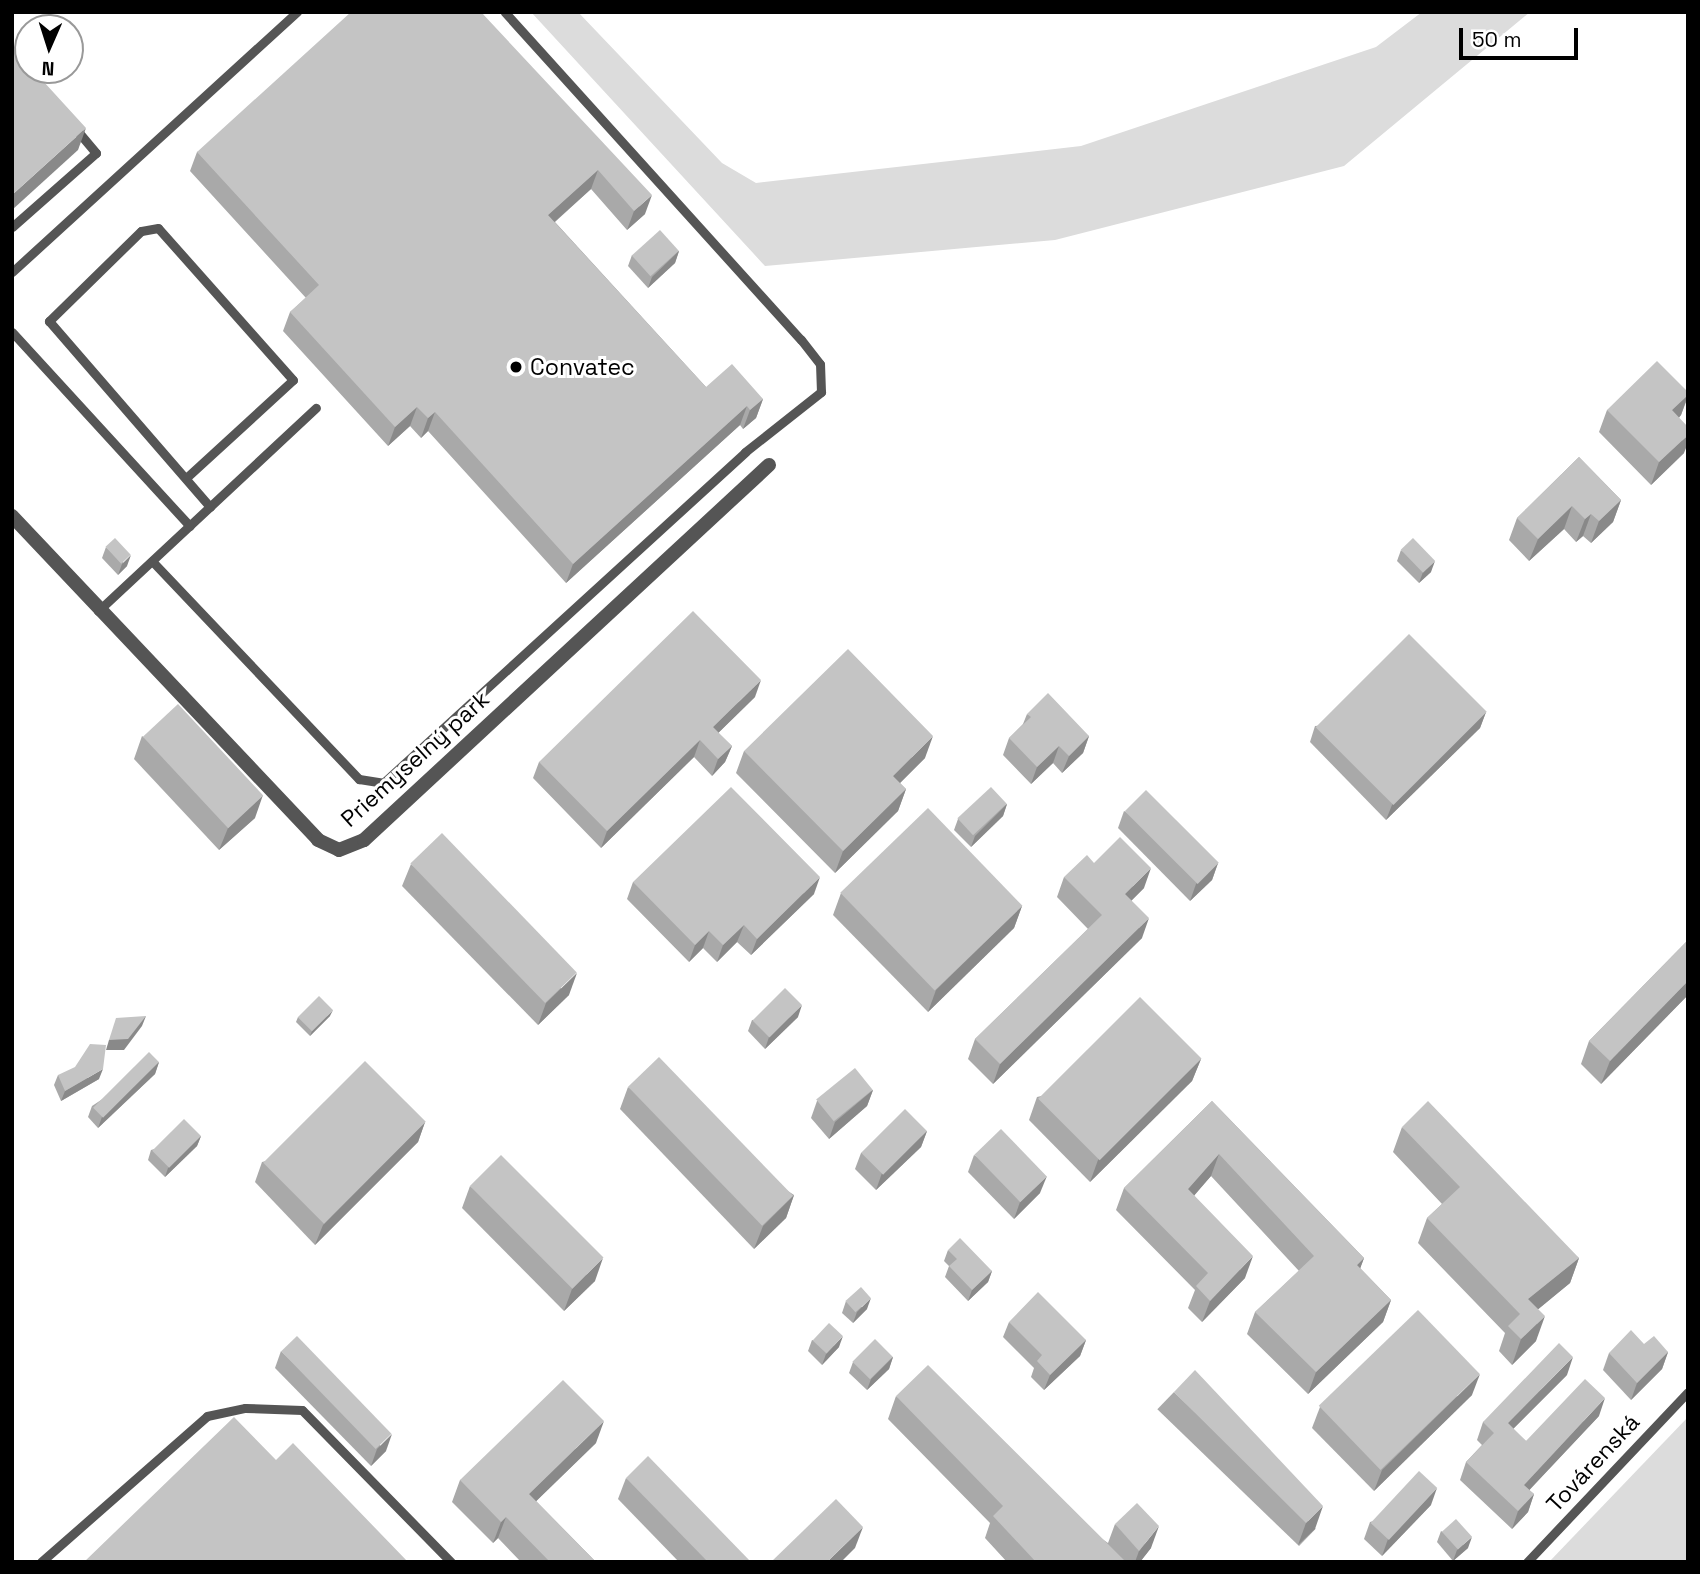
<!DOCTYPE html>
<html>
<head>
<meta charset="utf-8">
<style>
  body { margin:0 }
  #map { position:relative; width:1700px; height:1574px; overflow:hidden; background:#fff; font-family:"Space Grotesk",sans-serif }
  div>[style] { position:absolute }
  .green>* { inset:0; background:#dcdcdc }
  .service>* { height:9px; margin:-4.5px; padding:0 4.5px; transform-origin:4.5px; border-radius:4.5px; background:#555 }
  .minor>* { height:14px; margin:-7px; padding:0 7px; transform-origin:7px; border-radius:7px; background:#555 }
  .wall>* { inset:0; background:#a9a9a9; transform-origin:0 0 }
  .shaded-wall>* { inset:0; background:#898989 }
  .building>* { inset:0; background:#c4c4c4; transform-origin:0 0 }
  .dots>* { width:19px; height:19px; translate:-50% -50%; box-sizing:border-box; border:4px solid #fff; border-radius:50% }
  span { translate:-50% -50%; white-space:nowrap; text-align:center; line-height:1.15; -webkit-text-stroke:6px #fff; paint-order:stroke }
  .poi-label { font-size:23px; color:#000 }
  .left { translate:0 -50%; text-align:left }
  .street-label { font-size:23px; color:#000 }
  .frame { position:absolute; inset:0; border:14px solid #000; pointer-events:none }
  .north { position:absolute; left:14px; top:14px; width:70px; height:70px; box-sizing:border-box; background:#fff; border:2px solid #999; border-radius:50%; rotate:183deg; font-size:19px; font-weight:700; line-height:28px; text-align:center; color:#000 }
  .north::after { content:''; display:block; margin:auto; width:24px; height:32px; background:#000; clip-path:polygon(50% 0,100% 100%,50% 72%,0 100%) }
  .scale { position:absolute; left:1459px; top:28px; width:119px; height:32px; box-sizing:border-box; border:4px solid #000; border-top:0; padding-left:9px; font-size:21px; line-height:24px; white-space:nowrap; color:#000; -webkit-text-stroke:5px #fff; paint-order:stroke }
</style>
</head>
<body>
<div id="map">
  <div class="green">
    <div style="clip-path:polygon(531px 12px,578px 12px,722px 163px,756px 183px,1081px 146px,1376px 47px,1422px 12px,1530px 12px,1344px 166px,1055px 240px,765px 266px)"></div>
    <div style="clip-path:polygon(1688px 1417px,1688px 1562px,1549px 1562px)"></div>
  </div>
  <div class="service">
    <div style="left:12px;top:227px;width:112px;rotate:-41.4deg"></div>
    <div style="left:96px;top:153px;width:31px;rotate:-130deg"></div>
    <div style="left:12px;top:272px;width:386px;rotate:-42.4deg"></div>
    <div style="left:12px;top:332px;width:263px;rotate:47.5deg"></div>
    <div style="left:186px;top:478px;width:145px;rotate:-42.5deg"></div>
    <div style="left:293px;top:380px;width:203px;rotate:-131.6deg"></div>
    <div style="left:158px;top:228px;width:17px;rotate:170deg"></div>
    <div style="left:141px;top:231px;width:129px;rotate:135.6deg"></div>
    <div style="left:49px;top:321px;width:246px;rotate:49.1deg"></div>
    <div style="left:152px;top:561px;width:301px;rotate:46.5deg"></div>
    <div style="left:359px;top:779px;width:24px;rotate:9deg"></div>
    <div style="left:383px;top:783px;width:491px;rotate:-42.4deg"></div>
    <div style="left:745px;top:452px;width:97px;rotate:-38.3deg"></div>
    <div style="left:821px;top:392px;width:28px;rotate:-92deg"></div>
    <div style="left:820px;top:364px;width:31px;rotate:-128deg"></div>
    <div style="left:801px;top:340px;width:442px;rotate:-132.1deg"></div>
    <div style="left:98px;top:611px;width:298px;rotate:-43deg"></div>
    <div style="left:41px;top:1562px;width:221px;rotate:-41.3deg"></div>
    <div style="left:207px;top:1416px;width:39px;rotate:-12deg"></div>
    <div style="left:245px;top:1408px;width:57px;rotate:2deg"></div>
    <div style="left:302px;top:1410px;width:213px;rotate:45.6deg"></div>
    <div style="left:1527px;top:1562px;width:234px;rotate:-46.6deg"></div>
  </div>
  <div class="minor">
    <div style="left:12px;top:516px;width:446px;rotate:46.6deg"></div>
    <div style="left:318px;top:840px;width:23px;rotate:25deg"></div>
    <div style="left:339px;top:850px;width:27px;rotate:-22deg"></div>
    <div style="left:364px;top:840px;width:552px;rotate:-42.8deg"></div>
  </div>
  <div class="wall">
    <div style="clip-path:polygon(481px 12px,645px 214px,627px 230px,591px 189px,555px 222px,706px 387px,763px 399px,756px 418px,743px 429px,740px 425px,566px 583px,428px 431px,421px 438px,410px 426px,388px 446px,283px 331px,290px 312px,306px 298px,190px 171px,197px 152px)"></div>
    <div style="clip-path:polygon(679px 251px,675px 263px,648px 288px,628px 266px,632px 255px)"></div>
    <div style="clip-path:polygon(1688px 392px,1688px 397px,1681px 415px,1679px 418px,1684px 453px,1651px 485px,1599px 432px,1607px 410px)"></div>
    <div style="clip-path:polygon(1579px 457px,1621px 500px,1613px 522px,1591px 543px,1583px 536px,1576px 542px,1564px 529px,1529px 561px,1509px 540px,1517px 518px)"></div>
    <div style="clip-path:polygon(106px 547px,127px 566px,118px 575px,102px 558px)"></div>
    <div style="clip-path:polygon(1401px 550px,1431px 572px,1419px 583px,1397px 561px)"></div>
    <div style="clip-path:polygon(755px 697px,718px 733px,732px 746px,725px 762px,712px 776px,694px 757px,601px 848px,533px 778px,539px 762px)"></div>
    <div style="clip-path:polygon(1486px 712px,1480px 728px,1386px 820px,1310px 742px,1315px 726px)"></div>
    <div style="clip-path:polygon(1027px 714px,1089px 736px,1083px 753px,1062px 773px,1053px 763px,1031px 784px,1003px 755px,1009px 738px,1023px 724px)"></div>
    <div style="clip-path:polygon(142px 736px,255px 818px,219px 850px,134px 759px)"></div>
    <div style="clip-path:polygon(744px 751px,925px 758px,900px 783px,906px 789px,898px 811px,835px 873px,736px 773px)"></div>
    <div style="clip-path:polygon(1007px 804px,1003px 816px,971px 847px,954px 830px,958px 819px)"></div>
    <div style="clip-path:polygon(1124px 811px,1218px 863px,1212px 880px,1190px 901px,1118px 828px)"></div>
    <div style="clip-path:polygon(411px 864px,569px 995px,538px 1025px,402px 886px)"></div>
    <div style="clip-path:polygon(1064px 877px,1144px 888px,1131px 901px,1142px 938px,993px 1084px,968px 1059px,975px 1039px,1088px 929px,1057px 897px)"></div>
    <div style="clip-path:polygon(633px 882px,814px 894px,751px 955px,737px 942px,717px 962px,703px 948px,689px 962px,627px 899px)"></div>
    <div style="clip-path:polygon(841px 893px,1022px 906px,1014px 928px,928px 1012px,833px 915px)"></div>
    <div style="clip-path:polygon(1688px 940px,1688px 995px,1601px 1084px,1581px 1064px,1589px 1041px)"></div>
    <div style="clip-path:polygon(330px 1016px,310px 1036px,296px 1022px,298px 1017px)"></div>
    <div style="clip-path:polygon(798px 1017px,765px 1049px,748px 1031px,752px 1020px)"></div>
    <div style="clip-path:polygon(1201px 1059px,1192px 1081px,1090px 1182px,1029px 1120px,1037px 1097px)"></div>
    <div style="clip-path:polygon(159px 1062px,155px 1074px,98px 1128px,88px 1117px,92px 1106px)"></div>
    <div style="clip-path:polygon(58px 1075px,99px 1079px,61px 1101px,54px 1085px)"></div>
    <div style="clip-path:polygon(628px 1087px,794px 1195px,786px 1218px,754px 1249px,620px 1109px)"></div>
    <div style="clip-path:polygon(873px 1090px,867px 1106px,829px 1139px,811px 1118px,817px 1101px)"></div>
    <div style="clip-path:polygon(1212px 1101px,1364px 1258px,1360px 1268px,1391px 1300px,1383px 1322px,1308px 1394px,1247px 1334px,1255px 1312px,1299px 1271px,1211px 1176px,1194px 1195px,1245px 1278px,1202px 1322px,1188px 1308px,1195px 1290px,1116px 1210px,1124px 1188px)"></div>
    <div style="clip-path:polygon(425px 1122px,418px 1142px,315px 1245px,255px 1182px,262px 1162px)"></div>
    <div style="clip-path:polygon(1402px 1127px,1579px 1258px,1570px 1283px,1538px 1309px,1536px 1341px,1512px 1365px,1499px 1351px,1505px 1333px,1418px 1243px,1427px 1218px,1442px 1204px,1393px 1152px)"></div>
    <div style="clip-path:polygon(927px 1131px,921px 1147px,876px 1190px,855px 1169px,861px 1153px)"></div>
    <div style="clip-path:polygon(201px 1136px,197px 1146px,165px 1177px,148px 1160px,151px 1150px)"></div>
    <div style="clip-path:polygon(974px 1155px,1040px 1193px,1014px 1219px,968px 1172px)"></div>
    <div style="clip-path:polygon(470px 1186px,595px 1281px,564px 1311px,462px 1208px)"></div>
    <div style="clip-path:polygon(948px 1250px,992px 1271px,988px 1282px,968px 1301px,945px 1277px,949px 1266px,944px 1261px)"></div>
    <div style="clip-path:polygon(846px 1301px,867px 1309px,853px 1323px,842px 1313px)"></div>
    <div style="clip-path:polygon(1009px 1322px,1086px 1340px,1080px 1356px,1044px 1390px,1031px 1377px,1034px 1368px,1003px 1337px)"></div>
    <div style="clip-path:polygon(812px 1340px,839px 1347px,822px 1365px,808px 1351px)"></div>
    <div style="clip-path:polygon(1644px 1344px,1668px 1352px,1662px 1369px,1631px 1400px,1603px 1370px,1609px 1353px)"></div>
    <div style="clip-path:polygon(281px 1351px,386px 1451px,371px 1466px,275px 1368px)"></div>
    <div style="clip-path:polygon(893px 1357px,889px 1369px,867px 1390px,849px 1373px,853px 1362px)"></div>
    <div style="clip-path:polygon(1567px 1375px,1513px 1429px,1526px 1441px,1599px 1416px,1529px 1490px,1534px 1494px,1528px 1512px,1512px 1529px,1460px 1480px,1466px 1462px,1482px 1445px,1477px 1440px,1483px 1422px)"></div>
    <div style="left:1174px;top:1392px;width:197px;height:24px;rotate:44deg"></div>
    <div style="clip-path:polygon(1472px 1395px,1374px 1491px,1312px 1428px,1320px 1407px)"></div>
    <div style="clip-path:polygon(896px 1396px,1108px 1543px,1115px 1524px,1151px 1548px,1140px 1562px,1007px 1562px,985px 1538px,990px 1523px,888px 1419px)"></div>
    <div style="clip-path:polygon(596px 1443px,536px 1501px,596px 1562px,521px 1562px,498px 1538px,493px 1543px,452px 1502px,460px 1480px)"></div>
    <div style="clip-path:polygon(626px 1478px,751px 1562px,679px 1562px,618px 1499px)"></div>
    <div style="clip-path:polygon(1431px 1505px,1382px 1556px,1364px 1539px,1370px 1522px)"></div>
    <div style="clip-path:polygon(1441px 1531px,1468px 1548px,1453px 1561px,1437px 1542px)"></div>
  </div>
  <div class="shaded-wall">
    <div style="clip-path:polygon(86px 128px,78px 150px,12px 210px,12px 195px)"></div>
    <div style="clip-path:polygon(598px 170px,591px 189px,541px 234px,548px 215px)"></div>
    <div style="clip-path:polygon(652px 195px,645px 214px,627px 230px,634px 211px)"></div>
    <div style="clip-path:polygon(679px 251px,675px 263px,648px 288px,652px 277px)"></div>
    <div style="clip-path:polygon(1688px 395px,1681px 415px,1664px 433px,1672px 410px)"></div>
    <div style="clip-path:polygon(763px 399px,756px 418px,743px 429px,750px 410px)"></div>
    <div style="clip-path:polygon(747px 406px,740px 425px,566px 583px,573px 564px)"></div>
    <div style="clip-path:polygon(417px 407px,410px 426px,388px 446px,395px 427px)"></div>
    <div style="clip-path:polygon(435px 412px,428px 431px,421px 438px,428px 418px)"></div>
    <div style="clip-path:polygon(1688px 435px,1688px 443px,1684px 453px,1651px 485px,1659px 462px)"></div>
    <div style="clip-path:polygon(1621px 500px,1613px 522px,1591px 543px,1599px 521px)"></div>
    <div style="clip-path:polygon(1572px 506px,1564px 529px,1529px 561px,1538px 539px)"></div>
    <div style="clip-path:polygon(1591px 514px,1583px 536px,1576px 542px,1585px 519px)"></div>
    <div style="clip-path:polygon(131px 555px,127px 566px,118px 575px,122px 564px)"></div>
    <div style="clip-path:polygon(1435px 561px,1431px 572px,1419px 583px,1423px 572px)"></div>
    <div style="clip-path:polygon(761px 680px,755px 697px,707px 744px,713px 727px)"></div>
    <div style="clip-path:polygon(1486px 712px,1480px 728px,1386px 820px,1392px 805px)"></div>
    <div style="clip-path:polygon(933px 736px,925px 758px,885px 798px,893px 776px)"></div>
    <div style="clip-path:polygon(1089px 736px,1083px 753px,1062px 773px,1069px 756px)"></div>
    <div style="clip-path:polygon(700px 740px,694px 757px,601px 848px,607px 831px)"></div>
    <div style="clip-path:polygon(732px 746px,725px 762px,712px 776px,718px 759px)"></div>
    <div style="clip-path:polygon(1059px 746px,1053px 763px,1031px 784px,1037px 767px)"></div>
    <div style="clip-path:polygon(906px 789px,898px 811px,835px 873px,843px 851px)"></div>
    <div style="clip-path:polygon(263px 795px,255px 818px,219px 850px,228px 828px)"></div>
    <div style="clip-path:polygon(1007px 804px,1003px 816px,971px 847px,975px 836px)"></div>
    <div style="clip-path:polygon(1218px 863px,1212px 880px,1190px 901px,1196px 884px)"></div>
    <div style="clip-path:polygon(1151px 868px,1144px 888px,1118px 914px,1125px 894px)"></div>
    <div style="clip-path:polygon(820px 877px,814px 894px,751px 955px,757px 939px)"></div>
    <div style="clip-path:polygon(1022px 906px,1014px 928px,928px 1012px,936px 990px)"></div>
    <div style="clip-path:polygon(1149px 918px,1142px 938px,993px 1084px,1000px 1064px)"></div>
    <div style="clip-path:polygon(744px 925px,737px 942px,717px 962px,723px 945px)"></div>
    <div style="clip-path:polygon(709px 931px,703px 948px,689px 962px,695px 945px)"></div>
    <div style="clip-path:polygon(577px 973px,569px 995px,538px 1025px,546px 1003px)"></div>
    <div style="clip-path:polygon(1688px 981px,1688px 995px,1601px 1084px,1610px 1061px)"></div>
    <div style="clip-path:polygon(802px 1005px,798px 1017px,765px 1049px,769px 1037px)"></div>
    <div style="clip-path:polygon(333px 1010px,330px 1016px,310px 1036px,312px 1031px)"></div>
    <div style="clip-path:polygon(146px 1016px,142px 1026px,124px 1050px,106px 1050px,109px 1040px)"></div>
    <div style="clip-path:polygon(1201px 1059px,1192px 1081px,1090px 1182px,1098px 1160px)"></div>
    <div style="clip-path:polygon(159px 1062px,155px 1074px,98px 1128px,102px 1117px)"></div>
    <div style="clip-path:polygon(103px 1069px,99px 1079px,61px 1101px,65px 1091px)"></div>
    <div style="clip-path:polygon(873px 1090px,867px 1106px,829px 1139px,835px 1122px)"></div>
    <div style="clip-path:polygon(425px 1122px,418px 1142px,315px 1245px,323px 1225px)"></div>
    <div style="clip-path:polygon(927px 1131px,921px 1147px,876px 1190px,882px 1173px)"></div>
    <div style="clip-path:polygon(201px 1136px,197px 1146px,165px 1177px,168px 1168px)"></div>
    <div style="clip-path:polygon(1219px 1154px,1211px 1176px,1181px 1211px,1188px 1189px)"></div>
    <div style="clip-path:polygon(1047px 1176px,1040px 1193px,1014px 1219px,1020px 1202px)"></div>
    <div style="clip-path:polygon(794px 1195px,786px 1218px,754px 1249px,763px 1226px)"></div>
    <div style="clip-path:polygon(1253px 1256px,1245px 1278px,1202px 1322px,1210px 1301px)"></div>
    <div style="clip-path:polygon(603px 1258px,595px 1281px,564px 1311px,572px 1289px)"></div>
    <div style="clip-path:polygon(1364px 1258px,1356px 1280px,1357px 1265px)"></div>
    <div style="clip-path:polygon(1579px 1258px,1570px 1283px,1519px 1325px,1528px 1299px)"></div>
    <div style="clip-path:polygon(992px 1271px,988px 1282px,968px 1301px,972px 1290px)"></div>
    <div style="clip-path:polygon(871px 1298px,867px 1309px,853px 1323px,857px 1312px)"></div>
    <div style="clip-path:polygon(1391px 1300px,1383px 1322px,1308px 1394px,1316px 1372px)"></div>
    <div style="clip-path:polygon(1545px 1316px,1536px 1341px,1512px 1365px,1521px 1339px)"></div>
    <div style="clip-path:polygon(843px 1336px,839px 1347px,822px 1365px,826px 1354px)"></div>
    <div style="clip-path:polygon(1086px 1340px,1080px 1356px,1044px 1390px,1050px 1375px)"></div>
    <div style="clip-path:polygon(1668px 1352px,1662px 1369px,1631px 1400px,1637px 1383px)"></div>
    <div style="clip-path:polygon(893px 1357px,889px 1369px,867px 1390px,871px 1379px)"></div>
    <div style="clip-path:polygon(1573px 1357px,1567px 1375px,1501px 1441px,1508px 1423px)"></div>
    <div style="clip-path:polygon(1480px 1374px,1472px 1395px,1374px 1491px,1382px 1470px)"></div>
    <div style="clip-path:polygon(1605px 1398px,1599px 1416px,1518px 1502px,1524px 1485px)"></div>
    <div style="clip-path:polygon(604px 1421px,596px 1443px,522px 1515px,529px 1494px)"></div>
    <div style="clip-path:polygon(392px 1434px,386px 1451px,371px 1466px,377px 1449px)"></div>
    <div style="clip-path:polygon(1437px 1488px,1431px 1505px,1382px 1556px,1388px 1539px)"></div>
    <div style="clip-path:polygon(1534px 1494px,1528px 1512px,1512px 1529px,1518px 1511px)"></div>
    <div style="clip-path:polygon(1323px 1506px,1315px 1529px,1298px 1545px,1306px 1523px)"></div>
    <div style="clip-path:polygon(506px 1517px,498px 1538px,493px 1543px,501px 1522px)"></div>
    <div style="clip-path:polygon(1159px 1526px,1151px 1548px,1140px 1562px,1135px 1562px,1139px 1551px)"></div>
    <div style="clip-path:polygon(863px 1527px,855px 1548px,841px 1562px,827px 1562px)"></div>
    <div style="clip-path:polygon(1472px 1537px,1468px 1548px,1453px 1561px,1457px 1550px)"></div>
  </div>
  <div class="building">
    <div style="clip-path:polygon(351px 12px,481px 12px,652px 195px,634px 211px,598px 170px,548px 215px,706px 387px,732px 364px,763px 399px,750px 410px,747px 406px,573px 564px,435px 412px,428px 418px,417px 407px,395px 427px,290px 312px,319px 285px,197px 152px)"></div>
    <div style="clip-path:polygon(12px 47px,28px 64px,28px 70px,33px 70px,86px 128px,12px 195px)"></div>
    <div style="left:660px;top:230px;width:28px;height:38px;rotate:48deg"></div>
    <div style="clip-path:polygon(1657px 361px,1688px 392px,1688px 395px,1672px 410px,1688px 427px,1688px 435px,1659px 462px,1607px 410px)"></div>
    <div style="clip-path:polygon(1579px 457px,1621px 500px,1599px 521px,1591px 514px,1585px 519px,1572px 506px,1538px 539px,1517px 518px)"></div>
    <div style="left:115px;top:538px;width:23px;height:13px;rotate:47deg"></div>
    <div style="left:1413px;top:538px;width:32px;height:17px;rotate:46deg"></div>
    <div style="clip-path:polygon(693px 611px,761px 680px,713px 727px,732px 746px,718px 759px,700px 740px,607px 831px,539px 762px)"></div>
    <div style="left:1409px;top:634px;width:110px;height:132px;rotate:45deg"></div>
    <div style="clip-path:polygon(848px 649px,933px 736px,893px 776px,906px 789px,843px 851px,744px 751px)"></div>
    <div style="clip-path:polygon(1048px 693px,1089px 736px,1069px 756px,1059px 746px,1037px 767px,1009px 738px,1031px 717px,1027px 714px)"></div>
    <div style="left:178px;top:704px;width:125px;height:48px;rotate:47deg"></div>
    <div style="clip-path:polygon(731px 787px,820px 877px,757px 939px,744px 925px,723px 945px,709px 931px,695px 945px,633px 882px)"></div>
    <div style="left:991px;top:787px;width:23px;height:46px;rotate:47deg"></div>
    <div style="left:1146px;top:790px;width:103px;height:30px;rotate:45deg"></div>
    <div style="left:928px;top:808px;width:136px;height:122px;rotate:46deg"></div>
    <div style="left:442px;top:833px;width:194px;height:44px;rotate:46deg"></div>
    <div style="clip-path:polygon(1120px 837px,1151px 868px,1125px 894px,1149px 918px,1000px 1064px,975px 1039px,1102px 915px,1064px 877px,1087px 855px,1094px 863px)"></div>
    <div style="clip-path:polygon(1688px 940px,1688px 981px,1610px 1061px,1589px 1041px)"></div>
    <div style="left:785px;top:988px;width:24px;height:46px;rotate:45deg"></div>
    <div style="left:319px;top:996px;width:20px;height:30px;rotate:45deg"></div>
    <div style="left:1140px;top:997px;width:87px;height:144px;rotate:45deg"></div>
    <div style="clip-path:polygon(146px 1016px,128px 1039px,109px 1040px,116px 1018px)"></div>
    <div style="clip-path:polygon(90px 1044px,106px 1045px,103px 1069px,65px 1091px,58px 1075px,75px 1067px)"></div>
    <div style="left:149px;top:1052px;width:14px;height:79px;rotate:45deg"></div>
    <div style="left:659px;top:1057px;width:193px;height:43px;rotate:46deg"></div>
    <div style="left:365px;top:1061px;width:86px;height:144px;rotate:45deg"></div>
    <div style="left:855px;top:1068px;width:28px;height:50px;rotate:51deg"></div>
    <div style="clip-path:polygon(1212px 1101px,1364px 1258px,1357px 1265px,1391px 1300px,1316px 1372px,1255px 1312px,1314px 1256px,1219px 1154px,1188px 1189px,1253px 1256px,1210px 1301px,1196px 1286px,1208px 1273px,1124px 1188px)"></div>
    <div style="clip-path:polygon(1428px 1101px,1579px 1258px,1528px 1299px,1545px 1316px,1521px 1339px,1508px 1326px,1520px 1314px,1427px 1218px,1460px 1187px,1402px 1127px)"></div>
    <div style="left:905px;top:1109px;width:31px;height:62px;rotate:45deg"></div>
    <div style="left:184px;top:1119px;width:24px;height:45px;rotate:45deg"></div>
    <div style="left:1001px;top:1129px;width:66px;height:37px;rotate:46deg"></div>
    <div style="left:501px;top:1155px;width:145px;height:44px;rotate:45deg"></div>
    <div style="clip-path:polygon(960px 1238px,992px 1271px,972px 1290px,949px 1266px,957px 1259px,948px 1250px)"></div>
    <div style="left:861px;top:1287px;width:15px;height:21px;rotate:48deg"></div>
    <div style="clip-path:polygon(1038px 1292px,1086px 1340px,1050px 1375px,1037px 1361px,1042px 1355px,1009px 1322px)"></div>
    <div style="left:1418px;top:1310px;width:89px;height:138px;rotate:46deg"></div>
    <div style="left:829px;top:1323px;width:19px;height:24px;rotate:43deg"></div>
    <div style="clip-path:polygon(1631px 1330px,1644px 1344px,1654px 1336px,1668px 1352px,1637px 1383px,1609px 1353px)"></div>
    <div style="left:297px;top:1336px;width:136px;height:22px;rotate:46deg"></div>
    <div style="left:875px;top:1339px;width:25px;height:32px;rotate:45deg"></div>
    <div style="clip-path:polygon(1559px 1343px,1573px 1357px,1508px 1423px,1526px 1441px,1585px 1379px,1605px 1398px,1524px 1485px,1534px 1494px,1518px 1511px,1466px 1462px,1494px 1433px,1483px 1422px)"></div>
    <div style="clip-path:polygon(928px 1365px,1126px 1562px,1036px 1562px,993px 1516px,1003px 1506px,896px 1396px)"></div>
    <div style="clip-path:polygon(1195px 1370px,1323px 1506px,1306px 1523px,1174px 1392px)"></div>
    <div style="clip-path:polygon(563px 1380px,604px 1421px,529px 1494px,596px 1562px,550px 1562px,506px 1517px,501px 1522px,460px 1480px)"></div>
    <div style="clip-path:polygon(234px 1417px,276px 1460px,293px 1443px,408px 1562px,84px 1562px)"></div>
    <div style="clip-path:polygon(648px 1456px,751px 1562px,708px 1562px,626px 1478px)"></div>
    <div style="left:1419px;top:1471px;width:25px;height:71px;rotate:43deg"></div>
    <div style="clip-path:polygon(836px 1499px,863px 1527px,827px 1562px,771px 1562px)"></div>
    <div style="clip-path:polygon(1137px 1503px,1159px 1526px,1139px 1551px,1115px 1524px)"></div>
    <div style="left:1456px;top:1519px;width:24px;height:19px;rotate:48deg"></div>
  </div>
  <div class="dots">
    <div style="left:516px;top:367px;background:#000"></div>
  </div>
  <div class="poi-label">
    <span class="left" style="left:530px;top:367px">Convatec</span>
  </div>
  <div class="street-label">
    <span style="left:415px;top:759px;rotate:-42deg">Priemyselný park</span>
    <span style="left:1593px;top:1463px;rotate:-47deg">Továrenská</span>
  </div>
  <div class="frame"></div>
  <div class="north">N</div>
  <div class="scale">50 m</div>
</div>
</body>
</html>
